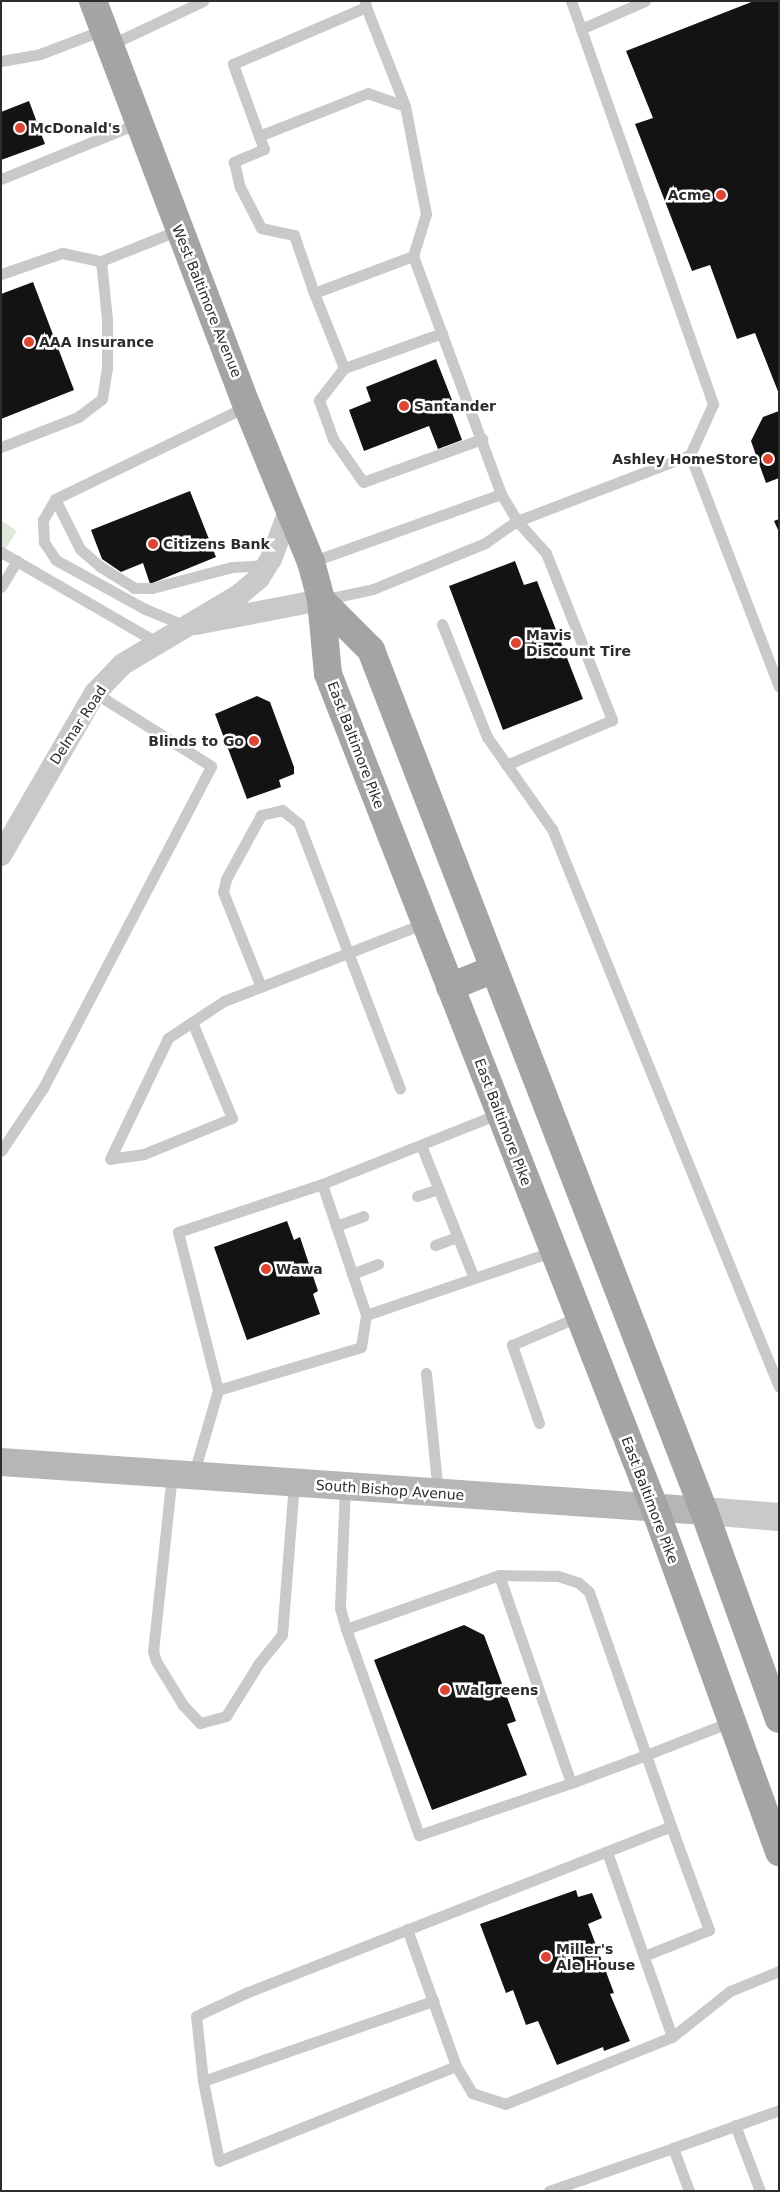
<!DOCTYPE html>
<html>
<head>
<meta charset="utf-8">
<style>
  body { margin:0 }
  #map { position:relative; width:780px; height:2192px; overflow:hidden; background:#fff; font-family:"DejaVu Sans",sans-serif }
  div>[style] { position:absolute }
  .green>* { inset:0; background:#dfe9d9 }
  .building>* { inset:0; background:#131313 }
  .service>* { height:11px; margin:-5.5px; padding:0 5.5px; transform-origin:5.5px; border-radius:5.5px; background:#c9c9c9 }
  .minor>* { height:22px; margin:-11px; padding:0 11px; transform-origin:11px; border-radius:11px; background:#c9c9c9 }
  .tertiary>* { height:28px; margin:-14px; padding:0 14px; transform-origin:14px; border-radius:14px; background:#c9c9c9 }
  .secondary>* { height:28px; margin:-14px; padding:0 14px; transform-origin:14px; border-radius:14px; background:#b6b6b6 }
  .primary>* { height:28px; margin:-14px; padding:0 14px; transform-origin:14px; border-radius:14px; background:#a4a4a4 }
  .dots>* { width:14px; height:14px; translate:-50% -50%; box-sizing:border-box; border:2px solid #fff; border-radius:50% }
  span { translate:-50% -50%; white-space:nowrap; text-align:center; line-height:1.15; -webkit-text-stroke:5px #fff; paint-order:stroke }
  .poi-label { font-size:14px; color:#2c2c2c; font-weight:700 }
  .left { translate:0 -50%; text-align:left }
  .right { translate:-100% -50%; text-align:right }
  .street-label { font-size:14px; color:#2c2c2c }
  .frame { position:absolute; inset:0; border:2px solid #2c2c2c; pointer-events:none }
</style>
</head>
<body>
<div id="map">
  <div class="green">
    <div style="clip-path:polygon(1px 520px,17px 531px,1px 556px)"></div>
  </div>
  <div class="building">
    <div style="clip-path:polygon(754px 1px,779px 1px,779px 394px,755px 333px,737px 339px,710px 265px,692px 271px,635px 124px,653px 118px,626px 51px)"></div>
    <div style="clip-path:polygon(29px 101px,45px 144px,1px 160px,1px 112px)"></div>
    <div style="clip-path:polygon(33px 282px,74px 390px,1px 419px,1px 294px)"></div>
    <div style="clip-path:polygon(436px 359px,452px 400px,448px 402px,462px 440px,438px 449px,429px 426px,364px 451px,349px 410px,371px 401px,366px 387px)"></div>
    <div style="clip-path:polygon(779px 411px,779px 478px,766px 483px,751px 441px,763px 417px)"></div>
    <div style="clip-path:polygon(190px 491px,216px 557px,150px 584px,143px 563px,121px 572px,102px 559px,91px 530px)"></div>
    <div style="clip-path:polygon(779px 519px,779px 532px,774px 521px)"></div>
    <div style="clip-path:polygon(515px 561px,524px 585px,537px 581px,583px 699px,503px 730px,449px 586px)"></div>
    <div style="clip-path:polygon(257px 696px,270px 702px,294px 767px,294px 774px,279px 780px,281px 787px,247px 799px,215px 714px)"></div>
    <div style="clip-path:polygon(287px 1221px,294px 1240px,300px 1237px,318px 1291px,313px 1294px,320px 1314px,247px 1340px,214px 1247px)"></div>
    <div style="clip-path:polygon(464px 1625px,484px 1635px,516px 1721px,507px 1724px,527px 1775px,432px 1810px,374px 1660px)"></div>
    <div style="clip-path:polygon(576px 1890px,578px 1897px,592px 1893px,602px 1918px,588px 1924px,614px 1993px,610px 1994px,630px 2041px,604px 2051px,603px 2047px,557px 2065px,538px 2021px,526px 2025px,513px 1990px,506px 1993px,480px 1924px)"></div>
  </div>
  <div class="service">
    <div style="left:571px;top:1px;width:30px;rotate:70deg"></div>
    <div style="left:645px;top:1px;width:70px;rotate:156.4deg"></div>
    <div style="left:581px;top:29px;width:398px;rotate:70.6deg"></div>
    <div style="left:713px;top:404px;width:56px;rotate:114.3deg"></div>
    <div style="left:366px;top:7px;width:106px;rotate:68.5deg"></div>
    <div style="left:110px;top:45px;width:103px;rotate:-25.3deg"></div>
    <div style="left:1px;top:61px;width:40px;rotate:-10deg"></div>
    <div style="left:40px;top:54px;width:67px;rotate:-20.9deg"></div>
    <div style="left:259px;top:136px;width:77px;rotate:-109.9deg"></div>
    <div style="left:233px;top:64px;width:145px;rotate:-23.2deg"></div>
    <div style="left:366px;top:7px;width:6px;rotate:-99deg"></div>
    <div style="left:1px;top:179px;width:148px;rotate:-22.2deg"></div>
    <div style="left:413px;top:256px;width:44px;rotate:-72.8deg"></div>
    <div style="left:426px;top:214px;width:110px;rotate:-101deg"></div>
    <div style="left:405px;top:106px;width:39px;rotate:-161deg"></div>
    <div style="left:368px;top:93px;width:117px;rotate:158.5deg"></div>
    <div style="left:259px;top:136px;width:14px;rotate:69deg"></div>
    <div style="left:264px;top:149px;width:33px;rotate:157deg"></div>
    <div style="left:234px;top:162px;width:26px;rotate:77deg"></div>
    <div style="left:240px;top:187px;width:46px;rotate:62.9deg"></div>
    <div style="left:261px;top:228px;width:34px;rotate:12deg"></div>
    <div style="left:294px;top:235px;width:61px;rotate:71deg"></div>
    <div style="left:314px;top:293px;width:106px;rotate:-20.5deg"></div>
    <div style="left:413px;top:256px;width:254px;rotate:69.7deg"></div>
    <div style="left:501px;top:494px;width:31px;rotate:59deg"></div>
    <div style="left:517px;top:521px;width:43px;rotate:47.8deg"></div>
    <div style="left:546px;top:553px;width:180px;rotate:68.4deg"></div>
    <div style="left:612px;top:720px;width:115px;rotate:157deg"></div>
    <div style="left:1px;top:274px;width:65px;rotate:-19deg"></div>
    <div style="left:62px;top:253px;width:40px;rotate:12deg"></div>
    <div style="left:101px;top:261px;width:84px;rotate:-21.7deg"></div>
    <div style="left:314px;top:293px;width:81px;rotate:68.2deg"></div>
    <div style="left:442px;top:333px;width:104px;rotate:160.3deg"></div>
    <div style="left:344px;top:368px;width:41px;rotate:128deg"></div>
    <div style="left:319px;top:400px;width:41px;rotate:70.3deg"></div>
    <div style="left:333px;top:439px;width:52px;rotate:55.1deg"></div>
    <div style="left:363px;top:482px;width:127px;rotate:-19.9deg"></div>
    <div style="left:1px;top:447px;width:83px;rotate:-21.3deg"></div>
    <div style="left:78px;top:417px;width:30px;rotate:-37deg"></div>
    <div style="left:102px;top:399px;width:32px;rotate:-81deg"></div>
    <div style="left:107px;top:367px;width:48px;rotate:-90deg"></div>
    <div style="left:107px;top:319px;width:58px;rotate:-95.9deg"></div>
    <div style="left:55px;top:499px;width:56px;rotate:63.4deg"></div>
    <div style="left:80px;top:549px;width:28px;rotate:41deg"></div>
    <div style="left:101px;top:567px;width:39px;rotate:32deg"></div>
    <div style="left:134px;top:588px;width:18px"></div>
    <div style="left:152px;top:588px;width:83px;rotate:-14.7deg"></div>
    <div style="left:232px;top:567px;width:35px;rotate:-3deg"></div>
    <div style="left:1px;top:552px;width:179px;rotate:30.1deg"></div>
    <div style="left:311px;top:562px;width:202px;rotate:-19.7deg"></div>
    <div style="left:1px;top:587px;width:31px;rotate:-59deg"></div>
    <div style="left:322px;top:600px;width:52px;rotate:-12.2deg"></div>
    <div style="left:373px;top:589px;width:121px;rotate:-22.3deg"></div>
    <div style="left:485px;top:543px;width:39px;rotate:-35deg"></div>
    <div style="left:517px;top:521px;width:185px;rotate:-20.9deg"></div>
    <div style="left:690px;top:455px;width:248px;rotate:69deg"></div>
    <div style="left:442px;top:624px;width:122px;rotate:68.3deg"></div>
    <div style="left:487px;top:737px;width:113px;rotate:54.8deg"></div>
    <div style="left:552px;top:829px;width:602px;rotate:67.86deg"></div>
    <div style="left:186px;top:626px;width:44px;rotate:-157.5deg"></div>
    <div style="left:145px;top:609px;width:102px;rotate:-151.2deg"></div>
    <div style="left:56px;top:560px;width:22px;rotate:-124deg"></div>
    <div style="left:44px;top:542px;width:22px;rotate:-93deg"></div>
    <div style="left:43px;top:520px;width:24px;rotate:-60deg"></div>
    <div style="left:55px;top:499px;width:213px;rotate:-25.8deg"></div>
    <div style="left:261px;top:987px;width:102px;rotate:-111.8deg"></div>
    <div style="left:223px;top:892px;width:13px;rotate:-77deg"></div>
    <div style="left:226px;top:879px;width:73px;rotate:-61.3deg"></div>
    <div style="left:261px;top:815px;width:22px;rotate:-13deg"></div>
    <div style="left:282px;top:810px;width:22px;rotate:39deg"></div>
    <div style="left:299px;top:824px;width:283px;rotate:69.1deg"></div>
    <div style="left:192px;top:1022px;width:104px;rotate:67.4deg"></div>
    <div style="left:232px;top:1118px;width:95px;rotate:157.8deg"></div>
    <div style="left:144px;top:1154px;width:34px;rotate:172deg"></div>
    <div style="left:110px;top:1159px;width:134px;rotate:-64.4deg"></div>
    <div style="left:168px;top:1038px;width:67px;rotate:-33.5deg"></div>
    <div style="left:224px;top:1001px;width:216px;rotate:-21.2deg"></div>
    <div style="left:421px;top:1145px;width:143px;rotate:68.3deg"></div>
    <div style="left:1px;top:1151px;width:76px;rotate:-56.3deg"></div>
    <div style="left:43px;top:1088px;width:363px;rotate:-62.4deg"></div>
    <div style="left:211px;top:766px;width:137px;rotate:-147.8deg"></div>
    <div style="left:322px;top:1184px;width:138px;rotate:71.4deg"></div>
    <div style="left:417px;top:1196px;width:23px;rotate:-18deg"></div>
    <div style="left:336px;top:1226px;width:29px;rotate:-20deg"></div>
    <div style="left:435px;top:1245px;width:23px;rotate:-20deg"></div>
    <div style="left:352px;top:1274px;width:28px;rotate:-21deg"></div>
    <div style="left:426px;top:1373px;width:121px;rotate:84.3deg"></div>
    <div style="left:218px;top:1390px;width:149px;rotate:-16.7deg"></div>
    <div style="left:361px;top:1347px;width:32px;rotate:-81deg"></div>
    <div style="left:366px;top:1315px;width:199px;rotate:-18.8deg"></div>
    <div style="left:539px;top:1423px;width:83px;rotate:-109.1deg"></div>
    <div style="left:512px;top:1345px;width:74px;rotate:-23.1deg"></div>
    <div style="left:172px;top:1474px;width:178px;rotate:96.1deg"></div>
    <div style="left:153px;top:1651px;width:10px;rotate:73deg"></div>
    <div style="left:156px;top:1661px;width:52px;rotate:58.5deg"></div>
    <div style="left:183px;top:1705px;width:25px;rotate:47deg"></div>
    <div style="left:200px;top:1723px;width:27px;rotate:-15deg"></div>
    <div style="left:226px;top:1716px;width:62px;rotate:-58.1deg"></div>
    <div style="left:259px;top:1663px;width:36px;rotate:-51deg"></div>
    <div style="left:282px;top:1635px;width:152px;rotate:-85.5deg"></div>
    <div style="left:193px;top:1476px;width:90px;rotate:-73.8deg"></div>
    <div style="left:218px;top:1390px;width:163px;rotate:-104.2deg"></div>
    <div style="left:178px;top:1232px;width:152px;rotate:-18.4deg"></div>
    <div style="left:322px;top:1184px;width:192px;rotate:-21.7deg"></div>
    <div style="left:345px;top:1487px;width:121px;rotate:92.4deg"></div>
    <div style="left:340px;top:1608px;width:22px;rotate:74deg"></div>
    <div style="left:346px;top:1629px;width:162px;rotate:-19.4deg"></div>
    <div style="left:499px;top:1575px;width:59px;rotate:1deg"></div>
    <div style="left:558px;top:1576px;width:22px;rotate:18deg"></div>
    <div style="left:579px;top:1583px;width:13px;rotate:42deg"></div>
    <div style="left:589px;top:1592px;width:173px;rotate:70.7deg"></div>
    <div style="left:646px;top:1755px;width:90px;rotate:-21.4deg"></div>
    <div style="left:346px;top:1629px;width:219px;rotate:70.5deg"></div>
    <div style="left:419px;top:1835px;width:161px;rotate:-18.9deg"></div>
    <div style="left:607px;top:1852px;width:196px;rotate:70.6deg"></div>
    <div style="left:407px;top:1929px;width:145px;rotate:70.3deg"></div>
    <div style="left:456px;top:2066px;width:31px;rotate:59deg"></div>
    <div style="left:472px;top:2093px;width:35px;rotate:18deg"></div>
    <div style="left:505px;top:2104px;width:180px;rotate:-21.9deg"></div>
    <div style="left:672px;top:2037px;width:74px;rotate:-38.4deg"></div>
    <div style="left:730px;top:1991px;width:53px;rotate:-22.2deg"></div>
    <div style="left:644px;top:1956px;width:70px;rotate:-21.8deg"></div>
    <div style="left:709px;top:1930px;width:111px;rotate:-110.1deg"></div>
    <div style="left:456px;top:2066px;width:255px;rotate:158.2deg"></div>
    <div style="left:219px;top:2161px;width:82px;rotate:-101.3deg"></div>
    <div style="left:203px;top:2081px;width:65px;rotate:-96.1deg"></div>
    <div style="left:196px;top:2016px;width:57px;rotate:-24.8deg"></div>
    <div style="left:248px;top:1992px;width:454px;rotate:-21.4deg"></div>
    <div style="left:671px;top:1826px;width:75px;rotate:-109.4deg"></div>
    <div style="left:646px;top:1755px;width:80px;rotate:159.5deg"></div>
    <div style="left:571px;top:1783px;width:220px;rotate:-109.1deg"></div>
    <div style="left:203px;top:2081px;width:244px;rotate:-19.2deg"></div>
    <div style="left:735px;top:2125px;width:71px;rotate:69.3deg"></div>
    <div style="left:549px;top:2191px;width:131px;rotate:-19.1deg"></div>
    <div style="left:689px;top:2191px;width:46px;rotate:-110.4deg"></div>
    <div style="left:673px;top:2148px;width:113px;rotate:-19.7deg"></div>
  </div>
  <div class="minor">
    <div style="left:196px;top:624px;width:127px;rotate:-10.9deg"></div>
    <div style="left:1px;top:855px;width:187px;rotate:-59.9deg"></div>
    <div style="left:95px;top:693px;width:40px;rotate:-46deg"></div>
    <div style="left:123px;top:664px;width:135px;rotate:-30.7deg"></div>
    <div style="left:239px;top:595px;width:26px;rotate:-40deg"></div>
    <div style="left:259px;top:578px;width:22px;rotate:-58deg"></div>
    <div style="left:271px;top:559px;width:53px;rotate:-69.2deg"></div>
  </div>
  <div class="tertiary">
    <div style="left:704px;top:1511px;width:75px;rotate:4.6deg"></div>
  </div>
  <div class="secondary">
    <div style="left:1px;top:1462px;width:705px;rotate:3.99deg"></div>
  </div>
  <div class="primary">
    <div style="left:93px;top:1px;width:433px;rotate:69.2deg"></div>
    <div style="left:247px;top:406px;width:169px;rotate:67.7deg"></div>
    <div style="left:311px;top:562px;width:39px;rotate:75deg"></div>
    <div style="left:321px;top:600px;width:74px;rotate:84.6deg"></div>
    <div style="left:328px;top:674px;width:897px;rotate:68.61deg"></div>
    <div style="left:655px;top:1509px;width:365px;rotate:70.1deg"></div>
    <div style="left:321px;top:600px;width:71px;rotate:45deg"></div>
    <div style="left:371px;top:650px;width:923px;rotate:68.86deg"></div>
    <div style="left:704px;top:1511px;width:221px;rotate:70.2deg"></div>
    <div style="left:450px;top:987px;width:48px;rotate:-22.2deg"></div>
  </div>
  <div class="dots">
    <div style="left:20px;top:128px;background:#dc4635"></div>
    <div style="left:721px;top:195px;background:#dc4635"></div>
    <div style="left:29px;top:342px;background:#dc4635"></div>
    <div style="left:404px;top:406px;background:#dc4635"></div>
    <div style="left:768px;top:459px;background:#dc4635"></div>
    <div style="left:153px;top:544px;background:#dc4635"></div>
    <div style="left:516px;top:643px;background:#dc4635"></div>
    <div style="left:254px;top:741px;background:#dc4635"></div>
    <div style="left:266px;top:1269px;background:#dc4635"></div>
    <div style="left:445px;top:1690px;background:#dc4635"></div>
    <div style="left:546px;top:1957px;background:#dc4635"></div>
  </div>
  <div class="poi-label">
    <span class="left" style="left:30px;top:128px">McDonald's</span>
    <span class="right" style="left:711px;top:195px">Acme</span>
    <span class="left" style="left:39px;top:342px">AAA Insurance</span>
    <span class="left" style="left:414px;top:406px">Santander</span>
    <span class="right" style="left:758px;top:459px">Ashley HomeStore</span>
    <span class="left" style="left:163px;top:544px">Citizens Bank</span>
    <span class="left" style="left:526px;top:643px">Mavis<br>Discount Tire</span>
    <span class="right" style="left:244px;top:741px">Blinds to Go</span>
    <span class="left" style="left:276px;top:1269px">Wawa</span>
    <span class="left" style="left:455px;top:1690px">Walgreens</span>
    <span class="left" style="left:556px;top:1957px">Miller's<br>Ale House</span>
  </div>
  <div class="street-label">
    <span style="left:207px;top:301px;rotate:68deg">West Baltimore Avenue</span>
    <span style="left:78px;top:725px;rotate:-57deg">Delmar Road</span>
    <span style="left:356px;top:745px;rotate:69deg">East Baltimore Pike</span>
    <span style="left:503px;top:1122px;rotate:69deg">East Baltimore Pike</span>
    <span style="left:390px;top:1490px;rotate:4deg">South Bishop Avenue</span>
    <span style="left:650px;top:1500px;rotate:69deg">East Baltimore Pike</span>
  </div>
  <div class="frame"></div>
</div>
</body>
</html>
